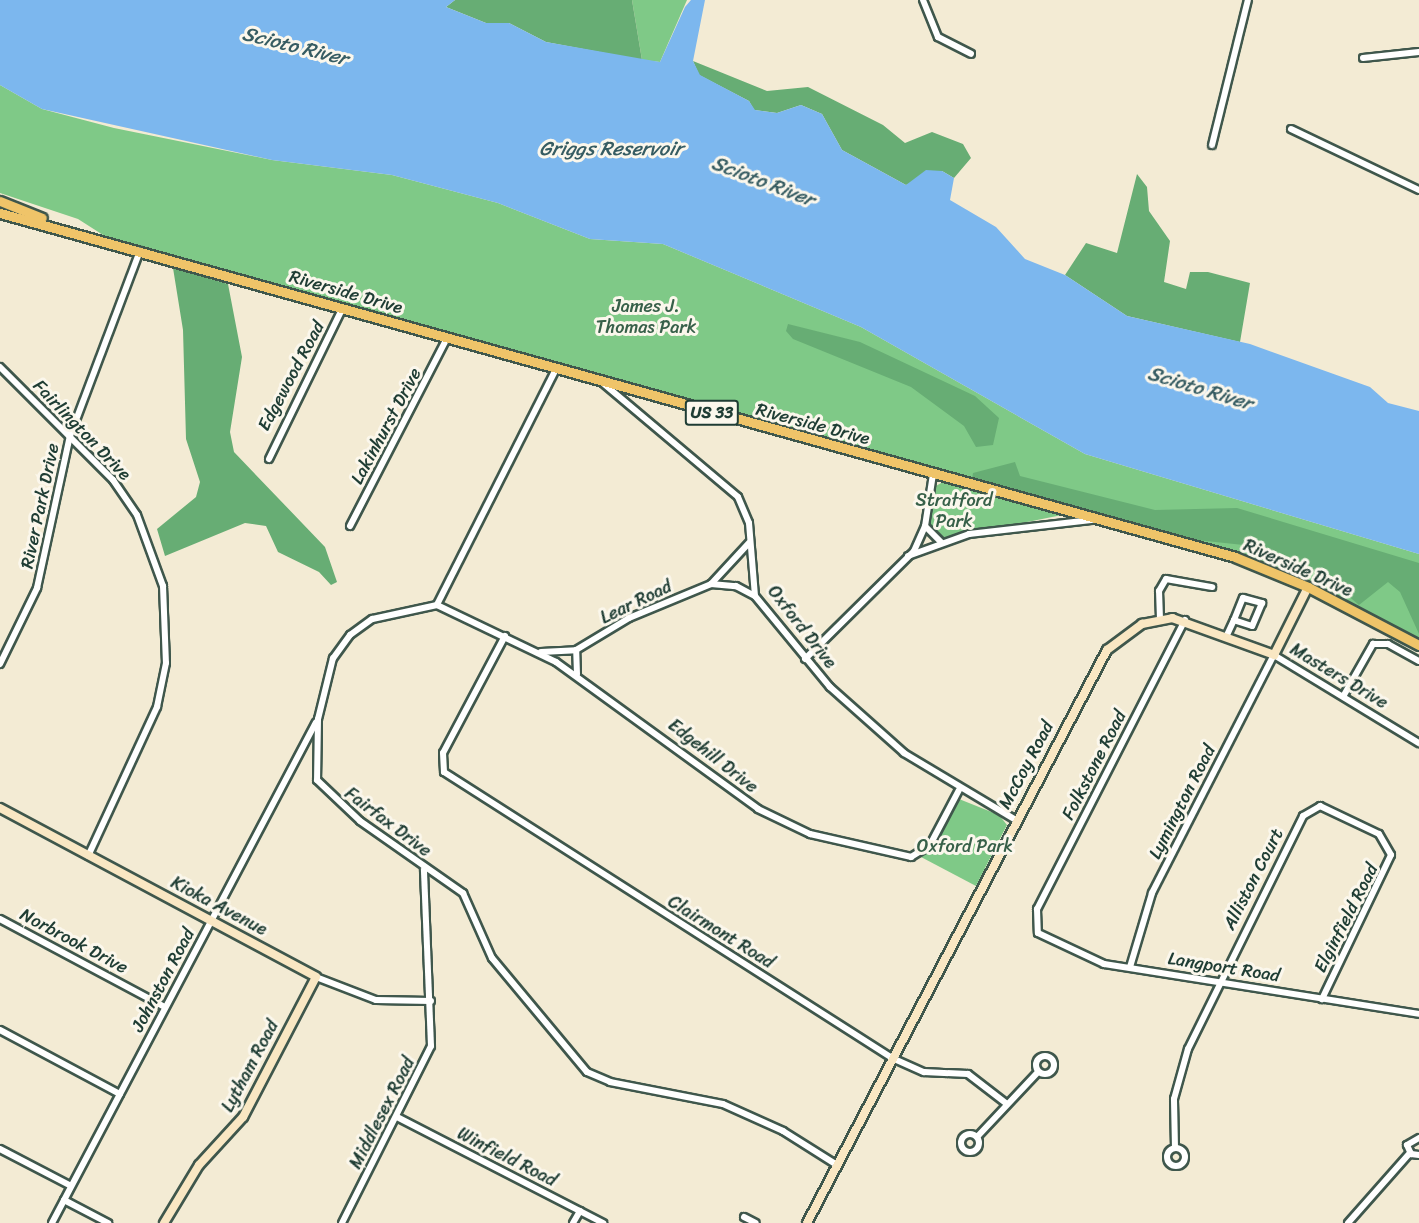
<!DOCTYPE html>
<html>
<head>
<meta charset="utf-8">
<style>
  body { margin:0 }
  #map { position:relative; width:1419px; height:1223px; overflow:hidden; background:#f3ebd4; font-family:Sriracha,sans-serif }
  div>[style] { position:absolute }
  .green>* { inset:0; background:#7fc987 }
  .forest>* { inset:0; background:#67ad74 }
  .water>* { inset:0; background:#7cb7ee }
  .roads { filter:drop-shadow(2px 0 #3f574c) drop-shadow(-2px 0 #3f574c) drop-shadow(0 2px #3f574c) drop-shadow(0 -2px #3f574c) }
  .street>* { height:6px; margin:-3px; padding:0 3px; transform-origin:3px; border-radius:3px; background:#fff }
  .street>.ring { margin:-3px; padding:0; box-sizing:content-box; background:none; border:6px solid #fff; border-radius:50% }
  .secondary>* { height:8px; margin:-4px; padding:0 4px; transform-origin:4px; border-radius:4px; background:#f9e7c3 }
  .primary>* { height:9px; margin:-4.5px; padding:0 4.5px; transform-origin:4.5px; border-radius:4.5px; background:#efc469 }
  span { translate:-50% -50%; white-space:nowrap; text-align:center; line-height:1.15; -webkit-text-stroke:6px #fbf7ec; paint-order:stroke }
  .shield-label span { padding:2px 4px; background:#fbf7ec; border:2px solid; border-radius:4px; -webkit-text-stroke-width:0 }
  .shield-label { font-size:16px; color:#1f3d34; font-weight:700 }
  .street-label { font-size:18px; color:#1f3d34 }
  .park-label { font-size:18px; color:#376049 }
  .water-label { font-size:20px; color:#365c62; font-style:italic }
</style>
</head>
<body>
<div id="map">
  <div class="green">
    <div style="clip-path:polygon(632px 0,687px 0,660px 62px,642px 60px)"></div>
    <div style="clip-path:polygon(0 85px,42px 109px,114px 128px,272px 160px,392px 175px,498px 203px,590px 239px,663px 244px,861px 327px,1085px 454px,1419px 554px,1419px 645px,1261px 566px,114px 242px,78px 219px,0 193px)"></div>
    <div style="clip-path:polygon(943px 482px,1062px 515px,942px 539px,927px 524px,934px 487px)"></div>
    <div style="clip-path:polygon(959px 799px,999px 815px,1007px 825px,976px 886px,921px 857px)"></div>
  </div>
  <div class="forest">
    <div style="clip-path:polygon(455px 0,632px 0,642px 60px,546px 42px,509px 23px,486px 23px,446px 7px)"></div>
    <div style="clip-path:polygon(693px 61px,767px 91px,808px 87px,883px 125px,905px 143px,932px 132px,963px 144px,971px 158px,954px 178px,942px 171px,906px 185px,842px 150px,822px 114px,801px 105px,777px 113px,754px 110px,749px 101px,699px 75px)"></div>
    <div style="clip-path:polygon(1137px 174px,1147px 187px,1149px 211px,1170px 241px,1164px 282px,1186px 289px,1190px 272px,1208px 272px,1250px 283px,1240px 342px,1127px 316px,1065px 275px,1086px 243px,1117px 253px)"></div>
    <div style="clip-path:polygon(173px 268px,228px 284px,242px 357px,230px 432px,234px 452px,325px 547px,337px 582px,331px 585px,319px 572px,278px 552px,266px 526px,245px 523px,165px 556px,157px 529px,196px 497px,200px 482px,186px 439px,183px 330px)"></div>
    <div style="clip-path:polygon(788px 324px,860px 342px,975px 396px,999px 418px,993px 445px,976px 447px,964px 426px,911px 387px,793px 339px,786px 331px)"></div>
    <div style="clip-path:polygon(1015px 462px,1020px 476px,1155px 510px,1237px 508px,1419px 563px,1419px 634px,1400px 592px,1388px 582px,1359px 605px,1320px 572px,1285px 567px,1253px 546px,1187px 539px,972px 479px,973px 473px)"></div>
  </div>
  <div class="water">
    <div style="clip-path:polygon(0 0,455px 0,446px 7px,486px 23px,509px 23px,546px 42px,660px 62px,685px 7px,691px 0,705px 0,693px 61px,700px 75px,749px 101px,755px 110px,777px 113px,801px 105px,822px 114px,842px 150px,906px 185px,926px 170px,942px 171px,954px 178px,950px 200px,996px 227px,1025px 259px,1065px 275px,1127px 316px,1250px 344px,1370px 387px,1388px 403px,1419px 411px,1419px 554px,1085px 454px,861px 327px,663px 244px,590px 239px,498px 203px,392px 175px,272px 160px,42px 109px,0 85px)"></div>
  </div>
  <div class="roads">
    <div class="street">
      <div style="left:923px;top:0;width:40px;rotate:68deg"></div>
      <div style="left:938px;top:37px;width:37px;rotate:27deg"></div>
      <div style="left:1363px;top:58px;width:56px;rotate:-6.1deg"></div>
      <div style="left:1291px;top:129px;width:142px;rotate:25.5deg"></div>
      <div style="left:1212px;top:145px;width:149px;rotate:-76.1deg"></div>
      <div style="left:0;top:367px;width:160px;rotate:45deg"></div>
      <div style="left:113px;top:480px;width:42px;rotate:55.6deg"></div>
      <div style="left:137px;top:515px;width:76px;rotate:69.9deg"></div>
      <div style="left:163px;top:586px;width:77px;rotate:87.8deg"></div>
      <div style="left:166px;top:663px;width:45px;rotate:101.6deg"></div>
      <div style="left:157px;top:707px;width:164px;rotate:114.8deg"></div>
      <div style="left:556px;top:369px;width:264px;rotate:116.8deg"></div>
      <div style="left:437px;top:605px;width:66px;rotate:167.8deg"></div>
      <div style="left:372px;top:619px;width:27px;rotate:144deg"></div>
      <div style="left:350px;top:635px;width:29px;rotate:126deg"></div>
      <div style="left:333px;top:658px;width:63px;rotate:103.8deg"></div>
      <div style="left:318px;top:719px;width:61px;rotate:90.9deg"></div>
      <div style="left:317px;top:780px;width:59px;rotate:43.6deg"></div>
      <div style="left:360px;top:821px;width:126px;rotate:35deg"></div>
      <div style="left:463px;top:893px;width:71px;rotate:66deg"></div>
      <div style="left:492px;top:958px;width:148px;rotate:50.2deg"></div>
      <div style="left:587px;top:1072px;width:25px;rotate:23deg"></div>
      <div style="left:610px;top:1082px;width:115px;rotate:11deg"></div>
      <div style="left:723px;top:1104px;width:66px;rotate:24.2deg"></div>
      <div style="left:783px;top:1131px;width:64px;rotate:32.2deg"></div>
      <div style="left:604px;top:384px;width:175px;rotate:40.1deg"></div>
      <div style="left:738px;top:497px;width:28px;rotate:67deg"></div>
      <div style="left:749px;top:523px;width:73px;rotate:85.3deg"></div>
      <div style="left:755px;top:596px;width:118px;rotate:50.5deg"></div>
      <div style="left:830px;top:687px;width:99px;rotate:41.7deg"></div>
      <div style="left:904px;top:753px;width:131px;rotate:30.9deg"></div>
      <div style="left:269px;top:459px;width:167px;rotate:-64deg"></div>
      <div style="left:933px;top:474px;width:53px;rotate:98.7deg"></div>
      <div style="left:925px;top:526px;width:23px;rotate:45deg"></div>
      <div style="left:350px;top:526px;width:212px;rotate:-62.7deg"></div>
      <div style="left:908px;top:556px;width:65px;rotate:-19.8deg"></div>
      <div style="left:969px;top:534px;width:123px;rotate:-6.5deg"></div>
      <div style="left:711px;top:584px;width:25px;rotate:5deg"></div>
      <div style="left:736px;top:586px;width:21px;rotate:28deg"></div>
      <div style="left:437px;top:605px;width:132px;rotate:25.6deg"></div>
      <div style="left:556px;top:662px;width:250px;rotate:36deg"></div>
      <div style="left:758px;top:809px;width:58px;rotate:25.7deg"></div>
      <div style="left:810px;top:834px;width:104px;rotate:12.8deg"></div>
      <div style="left:911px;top:857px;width:22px;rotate:-32deg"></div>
      <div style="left:930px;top:845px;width:62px;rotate:-62.2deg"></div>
      <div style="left:1160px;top:619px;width:28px;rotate:-92deg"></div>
      <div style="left:1159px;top:591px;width:14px;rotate:-60deg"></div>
      <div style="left:1166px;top:579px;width:47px;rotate:9.9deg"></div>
      <div style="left:1185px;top:620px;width:325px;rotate:117.1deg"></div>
      <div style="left:1037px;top:909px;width:24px;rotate:88deg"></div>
      <div style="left:1038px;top:933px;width:73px;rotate:25.2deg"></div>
      <div style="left:1104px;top:964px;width:319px;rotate:9deg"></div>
      <div style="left:1227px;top:635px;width:17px;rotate:-65deg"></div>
      <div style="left:1234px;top:620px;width:24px;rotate:-68deg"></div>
      <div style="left:1243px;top:598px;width:20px;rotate:15deg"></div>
      <div style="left:1262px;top:603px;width:25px;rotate:113deg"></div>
      <div style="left:1252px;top:626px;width:19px;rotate:-162deg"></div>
      <div style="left:505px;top:636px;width:132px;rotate:117.9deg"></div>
      <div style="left:443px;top:753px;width:19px;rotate:87deg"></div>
      <div style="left:444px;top:772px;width:532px;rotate:32.55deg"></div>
      <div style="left:892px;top:1058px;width:35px;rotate:24deg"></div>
      <div style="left:924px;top:1072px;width:44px;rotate:2.6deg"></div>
      <div style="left:968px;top:1074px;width:49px;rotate:37.6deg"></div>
      <div style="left:541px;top:652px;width:35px;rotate:-3deg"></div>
      <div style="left:805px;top:659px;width:153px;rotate:-44.7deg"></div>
      <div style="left:914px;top:551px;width:27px;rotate:-66deg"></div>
      <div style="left:0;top:664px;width:85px;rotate:-64deg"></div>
      <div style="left:37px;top:588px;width:156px;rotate:-77.8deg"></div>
      <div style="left:70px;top:436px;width:198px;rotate:-69.3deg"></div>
      <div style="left:577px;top:674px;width:24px;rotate:-92deg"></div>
      <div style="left:576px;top:650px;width:62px;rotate:-31.1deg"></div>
      <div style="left:629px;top:618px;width:89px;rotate:-22.5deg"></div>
      <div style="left:711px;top:584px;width:56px;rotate:-47.2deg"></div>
      <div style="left:1344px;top:695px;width:59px;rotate:-60.4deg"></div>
      <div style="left:1373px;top:644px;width:15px"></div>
      <div style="left:1388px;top:644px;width:35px;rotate:29deg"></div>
      <div style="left:0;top:919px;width:187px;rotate:28.1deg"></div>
      <div style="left:1130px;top:967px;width:77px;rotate:-73.4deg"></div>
      <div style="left:1152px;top:893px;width:267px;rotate:-62.9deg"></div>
      <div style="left:1274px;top:655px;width:170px;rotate:31.3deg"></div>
      <div style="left:316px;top:977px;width:64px;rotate:21deg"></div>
      <div style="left:376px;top:1000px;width:55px;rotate:1deg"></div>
      <div style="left:0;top:1030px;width:136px;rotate:28.1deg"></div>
      <div class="ring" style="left:1036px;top:1056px;width:12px;height:12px"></div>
      <div style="left:397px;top:1117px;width:232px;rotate:27.2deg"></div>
      <div class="ring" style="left:961px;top:1134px;width:12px;height:12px"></div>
      <div style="left:977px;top:1137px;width:89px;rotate:-46.8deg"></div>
      <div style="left:1419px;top:1138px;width:14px;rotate:150deg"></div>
      <div style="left:1407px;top:1145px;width:10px;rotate:66deg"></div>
      <div style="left:1411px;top:1154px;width:8px;rotate:7deg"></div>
      <div class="ring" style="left:1167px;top:1148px;width:12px;height:12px"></div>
      <div style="left:1175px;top:1148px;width:49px;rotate:-91.2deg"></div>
      <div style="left:1174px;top:1099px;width:52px;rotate:-74.4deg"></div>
      <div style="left:1188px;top:1049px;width:260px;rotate:-63.7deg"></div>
      <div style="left:1303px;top:816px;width:20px;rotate:-30deg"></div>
      <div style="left:1320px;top:806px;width:65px;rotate:25.4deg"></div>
      <div style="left:1379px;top:834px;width:24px;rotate:60deg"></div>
      <div style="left:1391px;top:855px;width:160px;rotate:115.6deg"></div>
      <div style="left:0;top:1149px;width:80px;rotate:27.5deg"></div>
      <div style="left:64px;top:1200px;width:50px;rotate:27.6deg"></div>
      <div style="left:744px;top:1217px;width:13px;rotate:27deg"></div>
      <div style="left:52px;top:1223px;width:566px;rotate:-62.21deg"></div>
      <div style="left:342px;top:1223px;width:198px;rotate:-63.3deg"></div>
      <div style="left:431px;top:1046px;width:177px;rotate:-92.3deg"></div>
      <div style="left:573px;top:1223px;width:14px;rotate:-60deg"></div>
      <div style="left:1348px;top:1223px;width:94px;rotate:-48.5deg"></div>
    </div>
    <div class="secondary">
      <div style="left:0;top:808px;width:358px;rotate:28.1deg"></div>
      <div style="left:316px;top:977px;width:158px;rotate:117.5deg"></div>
      <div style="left:243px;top:1117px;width:65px;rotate:132.5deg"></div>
      <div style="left:199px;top:1165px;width:68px;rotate:121.1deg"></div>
      <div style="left:807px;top:1223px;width:647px;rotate:-62.37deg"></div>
      <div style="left:1107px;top:650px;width:44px;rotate:-36.6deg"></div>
      <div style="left:1142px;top:624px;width:31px;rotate:-11deg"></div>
      <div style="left:1172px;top:618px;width:109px;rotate:19.9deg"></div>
      <div style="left:1274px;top:655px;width:76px;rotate:-63.4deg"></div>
    </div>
    <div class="primary">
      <div style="left:0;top:201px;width:45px;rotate:22deg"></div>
      <div style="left:0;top:213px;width:1282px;rotate:15.56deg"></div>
      <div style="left:1235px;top:557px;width:79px;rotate:22.3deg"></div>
      <div style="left:1308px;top:587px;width:125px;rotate:27.6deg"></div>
    </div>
  </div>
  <div class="shield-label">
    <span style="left:712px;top:413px">US 33</span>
  </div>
  <div class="street-label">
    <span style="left:346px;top:292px;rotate:16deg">Riverside Drive</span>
    <span style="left:291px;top:376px;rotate:-62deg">Edgewood Road</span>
    <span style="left:813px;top:424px;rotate:15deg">Riverside Drive</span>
    <span style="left:386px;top:426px;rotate:-62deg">Lakinhurst Drive</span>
    <span style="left:82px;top:430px;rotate:46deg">Fairlington Drive</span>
    <span style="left:40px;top:506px;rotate:-78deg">River Park Drive</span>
    <span style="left:1298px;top:568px;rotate:24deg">Riverside Drive</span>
    <span style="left:636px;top:602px;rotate:-26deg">Lear Road</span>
    <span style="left:802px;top:627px;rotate:52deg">Oxford Drive</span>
    <span style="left:1339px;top:676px;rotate:31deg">Masters Drive</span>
    <span style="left:713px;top:756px;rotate:38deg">Edgehill Drive</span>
    <span style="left:1026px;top:765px;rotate:-62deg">McCoy Road</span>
    <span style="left:1094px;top:765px;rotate:-63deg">Folkstone Road</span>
    <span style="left:1182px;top:802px;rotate:-63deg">Lymington Road</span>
    <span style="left:388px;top:822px;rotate:37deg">Fairfax Drive</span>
    <span style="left:1253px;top:879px;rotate:-63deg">Alliston Court</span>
    <span style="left:219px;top:906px;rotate:28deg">Kioka Avenue</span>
    <span style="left:1346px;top:918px;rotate:-63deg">Elginfield Road</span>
    <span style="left:721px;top:932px;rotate:32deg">Clairmont Road</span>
    <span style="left:74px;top:941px;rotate:28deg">Norbrook Drive</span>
    <span style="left:1224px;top:967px;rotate:9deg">Langport Road</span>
    <span style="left:163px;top:980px;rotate:-62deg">Johnston Road</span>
    <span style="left:250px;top:1066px;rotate:-62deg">Lytham Road</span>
    <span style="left:382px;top:1113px;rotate:-63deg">Middlesex Road</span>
    <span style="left:507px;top:1157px;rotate:27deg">Winfield Road</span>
  </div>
  <div class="park-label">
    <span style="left:646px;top:317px">James J.<br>Thomas Park</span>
    <span style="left:954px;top:511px">Stratford<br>Park</span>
    <span style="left:965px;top:846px">Oxford Park</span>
  </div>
  <div class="water-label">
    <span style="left:295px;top:46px;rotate:14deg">Scioto River</span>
    <span style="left:611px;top:148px">Griggs Reservoir</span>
    <span style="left:763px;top:181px;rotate:21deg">Scioto River</span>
    <span style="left:1200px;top:388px;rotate:17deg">Scioto River</span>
  </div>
</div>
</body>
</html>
